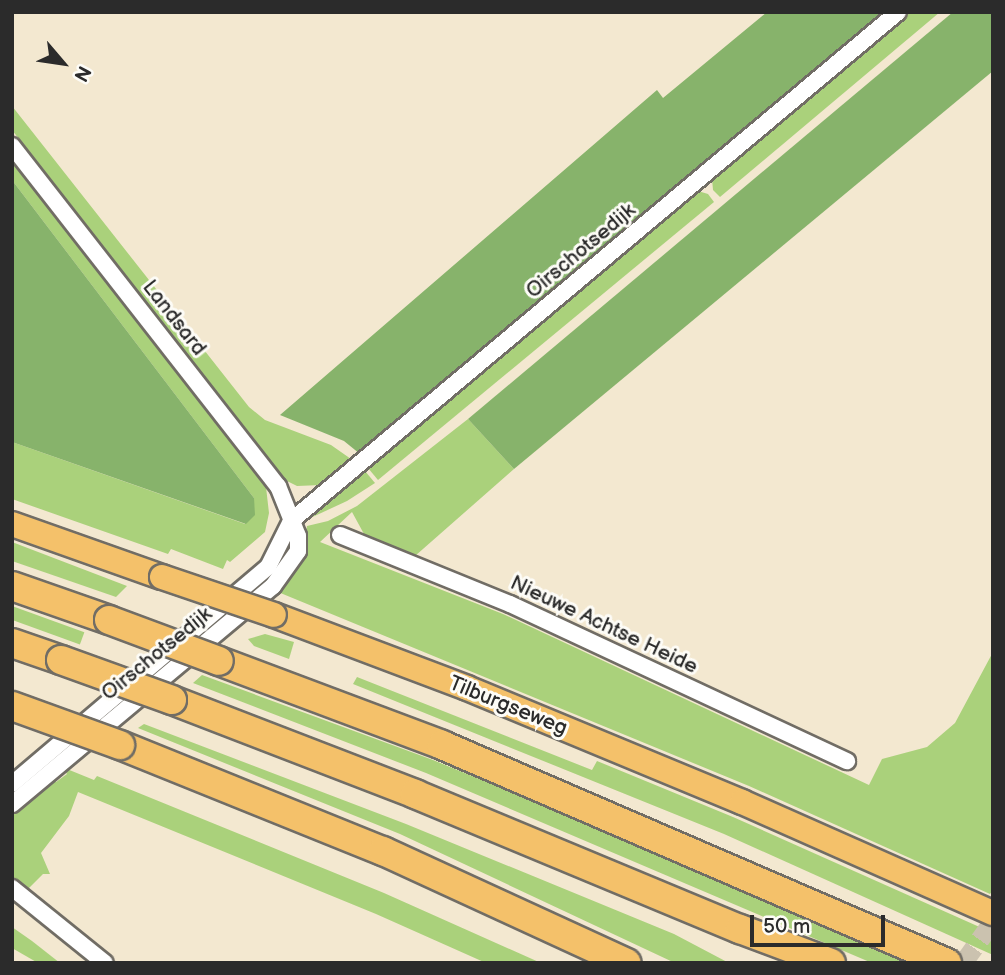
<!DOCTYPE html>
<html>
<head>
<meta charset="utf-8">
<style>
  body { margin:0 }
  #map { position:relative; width:1005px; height:975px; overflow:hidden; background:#f3e8d0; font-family:"Balsamiq Sans",sans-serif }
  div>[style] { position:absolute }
  .green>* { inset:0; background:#aad17b; transform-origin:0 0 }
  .forest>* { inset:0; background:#87b36b }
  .tertiary-tunnel>* { height:19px; margin-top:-9.5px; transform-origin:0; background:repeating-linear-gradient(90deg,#cbc2af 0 19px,transparent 0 29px) }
  .roads { filter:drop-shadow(2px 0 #716d65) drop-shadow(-2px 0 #716d65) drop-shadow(0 2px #716d65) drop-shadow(0 -2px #716d65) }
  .minor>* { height:16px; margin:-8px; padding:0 8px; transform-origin:8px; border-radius:8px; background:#fff }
  .trunk>* { height:24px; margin:-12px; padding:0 12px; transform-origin:12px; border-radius:12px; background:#f4c16a }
  .motorway>* { height:28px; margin:-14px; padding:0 14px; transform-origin:14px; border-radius:14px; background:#f4c16a }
  .bridges { filter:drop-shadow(2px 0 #716d65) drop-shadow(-2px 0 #716d65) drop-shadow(0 2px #716d65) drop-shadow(0 -2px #716d65) }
  .trunk-bridge>* { height:24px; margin:-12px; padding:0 12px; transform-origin:12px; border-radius:12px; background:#f4c16a }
  .motorway-bridge>* { height:28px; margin:-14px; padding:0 14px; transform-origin:14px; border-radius:14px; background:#f4c16a }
  span { translate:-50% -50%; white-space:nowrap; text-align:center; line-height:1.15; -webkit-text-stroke:6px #fdfcf7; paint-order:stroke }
  .street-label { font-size:21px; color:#2b2b2b }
  .frame { position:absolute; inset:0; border:14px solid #2b2b2b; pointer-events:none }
  .north { position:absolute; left:28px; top:28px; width:70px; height:70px; -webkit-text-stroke:5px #fdfcf7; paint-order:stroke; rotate:119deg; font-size:19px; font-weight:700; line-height:28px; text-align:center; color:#2b2b2b }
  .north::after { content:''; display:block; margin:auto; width:24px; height:32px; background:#2b2b2b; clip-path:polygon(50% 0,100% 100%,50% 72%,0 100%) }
  .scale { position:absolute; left:750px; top:915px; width:135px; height:32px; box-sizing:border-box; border:4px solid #2b2b2b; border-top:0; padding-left:9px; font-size:21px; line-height:24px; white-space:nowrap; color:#2b2b2b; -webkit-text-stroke:5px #fdfcf7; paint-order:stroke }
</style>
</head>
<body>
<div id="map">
  <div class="green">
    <div style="clip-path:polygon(911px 12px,940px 12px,720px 197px,713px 190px,712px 179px)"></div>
    <div style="clip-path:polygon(12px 106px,249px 407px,265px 420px,331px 445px,351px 459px,321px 485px,297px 486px,285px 480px,12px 130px)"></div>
    <div style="clip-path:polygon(12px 158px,266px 487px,269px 513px,265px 532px,230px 562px,227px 560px,223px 569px,171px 549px,168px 554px,12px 499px,12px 442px,245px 524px,254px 498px,12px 180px)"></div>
    <div style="clip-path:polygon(698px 191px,708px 194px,714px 202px,378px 480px,368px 468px)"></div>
    <div style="clip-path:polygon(468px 419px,514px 469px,415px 556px,364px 534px,352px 512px,320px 542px,503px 614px,869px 785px,882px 759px,927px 747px,955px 723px,993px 652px,993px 890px,990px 894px,749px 786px,278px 592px,301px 562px,307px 526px,328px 521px,357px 506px)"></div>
    <div style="clip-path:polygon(365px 471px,375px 483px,347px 501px,306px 520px)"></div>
    <div style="clip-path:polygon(12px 542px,127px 586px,116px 597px,12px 561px)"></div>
    <div style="left:12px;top:606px;width:77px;height:13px;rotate:20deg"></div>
    <div style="clip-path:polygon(265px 634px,294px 642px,289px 659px,254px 646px,248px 639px)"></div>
    <div style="clip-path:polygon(202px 675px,433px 760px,707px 872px,910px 963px,872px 963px,426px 773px,193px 683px)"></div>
    <div style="clip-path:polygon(357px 677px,592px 770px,597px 761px,733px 817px,993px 933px,993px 955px,724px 834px,353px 684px)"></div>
    <div style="clip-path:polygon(144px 724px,406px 824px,674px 934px,729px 963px,675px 963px,400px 834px,138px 728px)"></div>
    <div style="clip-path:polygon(62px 767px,94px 780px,97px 776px,384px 893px,541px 963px,486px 963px,376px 914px,78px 792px,69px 816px,41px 853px,50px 874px,43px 874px,28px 889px,12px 876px,12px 811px,51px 777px,56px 782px,67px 774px)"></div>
    <div style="clip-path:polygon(12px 927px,32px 941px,60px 963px,38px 963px,12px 948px)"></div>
  </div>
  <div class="forest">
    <div style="clip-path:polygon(767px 12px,886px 12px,360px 454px,344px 441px,280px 415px,657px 90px,663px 98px)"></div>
    <div style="clip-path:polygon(953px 12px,993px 12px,993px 71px,514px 469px,468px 419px)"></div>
    <div style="clip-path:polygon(12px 180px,254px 498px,255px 515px,246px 524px,12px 442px)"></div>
  </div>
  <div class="tertiary-tunnel">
    <div style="left:963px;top:963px;width:52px;rotate:-54.5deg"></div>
  </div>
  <div class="roads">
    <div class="minor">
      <div style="left:12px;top:146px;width:432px;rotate:52deg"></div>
      <div style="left:278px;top:486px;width:54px;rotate:68.2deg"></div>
      <div style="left:298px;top:536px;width:15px;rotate:90deg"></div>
      <div style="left:298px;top:551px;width:43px;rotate:125.5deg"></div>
      <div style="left:273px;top:586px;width:340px;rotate:140.1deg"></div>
      <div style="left:340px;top:535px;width:183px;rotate:22.1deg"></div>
      <div style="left:510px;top:604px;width:372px;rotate:25deg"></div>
      <div style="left:12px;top:784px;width:336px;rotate:-40.3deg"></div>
      <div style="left:268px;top:567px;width:51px;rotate:-63.4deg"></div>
      <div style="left:291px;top:521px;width:792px;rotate:-39.98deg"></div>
      <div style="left:12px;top:888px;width:119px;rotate:38.9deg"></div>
    </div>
    <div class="trunk">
      <div style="left:12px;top:524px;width:159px;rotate:19.5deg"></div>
      <div style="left:274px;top:615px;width:206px;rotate:20.7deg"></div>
      <div style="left:467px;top:688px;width:298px;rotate:22.5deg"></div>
      <div style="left:742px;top:802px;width:274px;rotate:23.9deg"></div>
    </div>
    <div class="motorway">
      <div style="left:12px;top:586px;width:103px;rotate:19.3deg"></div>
      <div style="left:12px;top:643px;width:52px;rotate:19.1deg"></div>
      <div style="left:219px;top:661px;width:238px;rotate:20.6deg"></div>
      <div style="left:442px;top:745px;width:550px;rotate:23.35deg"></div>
      <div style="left:172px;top:700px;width:261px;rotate:21.1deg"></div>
      <div style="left:415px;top:794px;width:352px;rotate:22.6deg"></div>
      <div style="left:740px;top:929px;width:97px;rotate:20.5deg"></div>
      <div style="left:120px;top:745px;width:284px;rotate:22deg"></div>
      <div style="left:383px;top:851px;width:268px;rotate:24.7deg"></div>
    </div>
  </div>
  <div class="bridges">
    <div class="trunk-bridge">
      <div style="left:162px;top:577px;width:118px;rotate:18.7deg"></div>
    </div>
    <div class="motorway-bridge">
      <div style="left:109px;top:620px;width:117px;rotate:20.4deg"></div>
      <div style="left:61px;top:660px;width:118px;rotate:19.8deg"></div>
      <div style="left:12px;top:706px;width:115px;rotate:19.9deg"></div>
    </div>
  </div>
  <div class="street-label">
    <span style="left:581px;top:251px;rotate:-40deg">Oirschotsedijk</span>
    <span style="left:174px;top:318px;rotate:52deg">Landsard</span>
    <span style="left:604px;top:625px;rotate:25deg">Nieuwe Achtse Heide</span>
    <span style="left:157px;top:654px;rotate:-39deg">Oirschotsedijk</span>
    <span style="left:508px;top:706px;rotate:22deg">Tilburgseweg</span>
  </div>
  <div class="frame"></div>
  <div class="north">N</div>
  <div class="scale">50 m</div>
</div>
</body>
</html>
